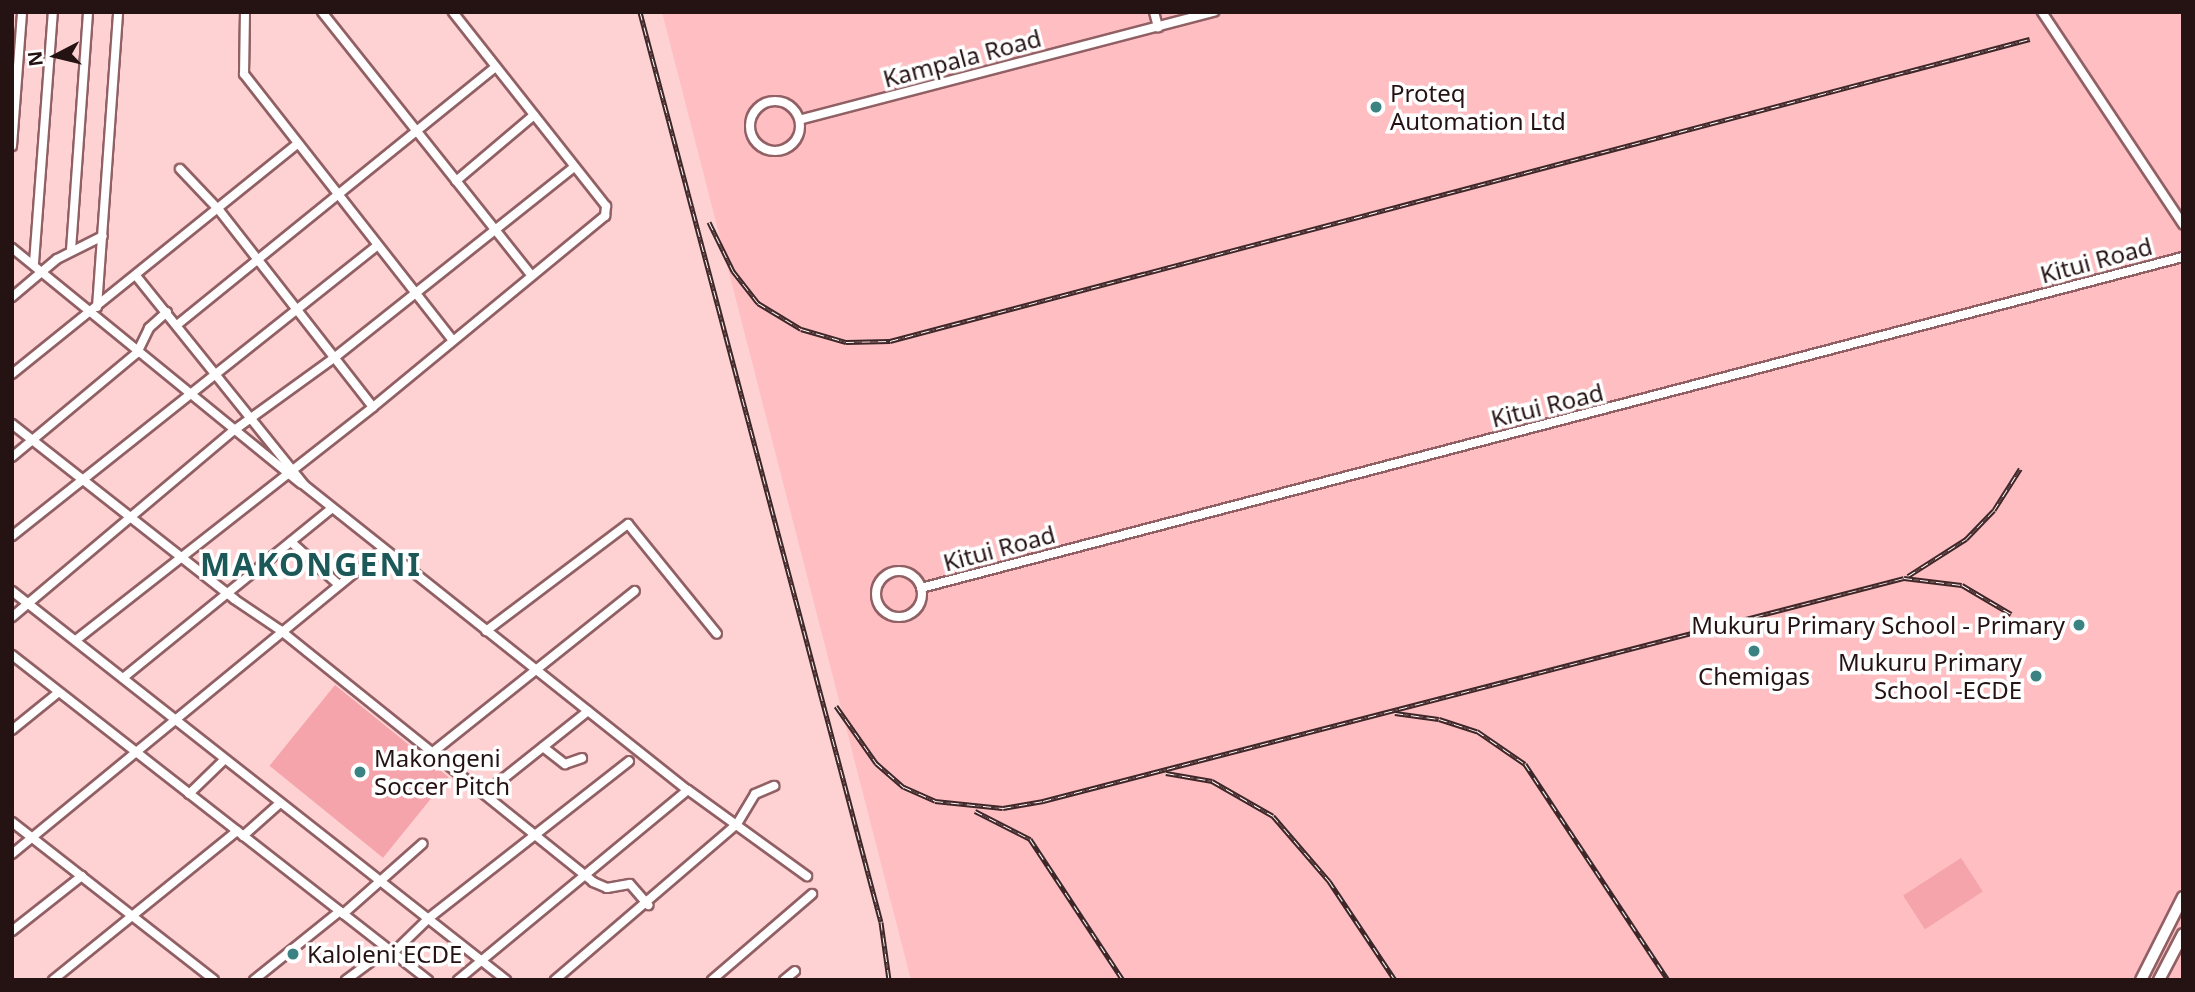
<!DOCTYPE html>
<html>
<head>
<meta charset="utf-8">
<style>
  body { margin:0 }
  #map { position:relative; width:2195px; height:992px; overflow:hidden; background:#fed1d3; font-family:"Noto Sans",sans-serif }
  div>[style] { position:absolute }
  .built>* { inset:0; background:#febec2 }
  .green>* { inset:0; background:#f4a4aa; transform-origin:0 0 }
  .roads { filter:drop-shadow(2px 0 #916064) drop-shadow(-2px 0 #916064) drop-shadow(0 2px #916064) drop-shadow(0 -2px #916064) }
  .street>* { height:8px; margin:-4px; padding:0 4px; transform-origin:4px; border-radius:4px; background:#fff }
  .street>.ring { margin:-4px; padding:0; box-sizing:content-box; background:none; border:8px solid #fff; border-radius:50% }
  .secondary>* { height:10px; margin:-5px; padding:0 5px; transform-origin:5px; border-radius:5px; background:#fff }
  .rail>* { height:5px; margin-top:-2.5px; transform-origin:0; background:repeating-linear-gradient(90deg,#fff 0 8px,#3d2728 0 16px); box-sizing:border-box; border-block:2px solid #3d2728 }
  .dots>* { width:19px; height:19px; translate:-50% -50%; box-sizing:border-box; border:4px solid #fff; border-radius:50% }
  span { translate:-50% -50%; white-space:nowrap; text-align:center; line-height:1.15; -webkit-text-stroke:7px #fff; paint-order:stroke }
  .street-label { font-size:24px; color:#251213 }
  .poi-label { font-size:24px; color:#251213 }
  .left { translate:0 -50%; text-align:left }
  .right { translate:-100% -50%; text-align:right }
  .district-label { font-size:32px; color:#1d5858; font-weight:700; letter-spacing:2px }
  .frame { position:absolute; inset:0; border:14px solid #251213; pointer-events:none }
  .north { position:absolute; left:21px; top:21px; width:70px; height:70px; -webkit-text-stroke:5px #fff; paint-order:stroke; rotate:263deg; font-size:19px; font-weight:700; line-height:28px; text-align:center; color:#251213 }
  .north::after { content:''; display:block; margin:auto; width:24px; height:32px; background:#251213; clip-path:polygon(50% 0,100% 100%,50% 72%,0 100%) }
</style>
</head>
<body>
<div id="map">
  <div class="built">
    <div style="clip-path:polygon(662px 12px,2183px 12px,2183px 980px,911px 980px)"></div>
  </div>
  <div class="green">
    <div style="left:335px;top:685px;width:146px;height:104px;rotate:39deg"></div>
    <div style="left:1961px;top:858px;width:40px;height:69px;rotate:57deg"></div>
  </div>
  <div class="roads">
    <div class="street">
      <div style="left:245px;top:12px;width:62px;rotate:90.9deg"></div>
      <div style="left:244px;top:74px;width:337px;rotate:51.9deg"></div>
      <div style="left:322px;top:12px;width:337px;rotate:51.5deg"></div>
      <div style="left:1154px;top:12px;width:16px;rotate:75deg"></div>
      <div style="left:2042px;top:12px;width:255px;rotate:56.4deg"></div>
      <div class="ring" style="left:750px;top:101px;width:42px;height:42px"></div>
      <div style="left:802px;top:119px;width:426px;rotate:-14.6deg"></div>
      <div style="left:12px;top:146px;width:134px;rotate:-85.7deg"></div>
      <div style="left:180px;top:169px;width:57px;rotate:46.4deg"></div>
      <div style="left:219px;top:210px;width:250px;rotate:52deg"></div>
      <div style="left:456px;top:181px;width:102px;rotate:-40.2deg"></div>
      <div style="left:12px;top:248px;width:373px;rotate:39.2deg"></div>
      <div style="left:71px;top:250px;width:239px;rotate:-85.9deg"></div>
      <div style="left:34px;top:263px;width:252px;rotate:-85.7deg"></div>
      <div style="left:137px;top:277px;width:267px;rotate:51.2deg"></div>
      <div style="left:304px;top:485px;width:490px;rotate:38.5deg"></div>
      <div style="left:688px;top:790px;width:147px;rotate:35.9deg"></div>
      <div style="left:12px;top:297px;width:59px;rotate:-40.2deg"></div>
      <div style="left:57px;top:259px;width:51px;rotate:-26.6deg"></div>
      <div style="left:97px;top:307px;width:296px;rotate:-85.9deg"></div>
      <div style="left:177px;top:325px;width:410px;rotate:-39deg"></div>
      <div style="left:12px;top:374px;width:365px;rotate:-38.9deg"></div>
      <div style="left:12px;top:424px;width:283px;rotate:38.2deg"></div>
      <div style="left:234px;top:599px;width:55px;rotate:34deg"></div>
      <div style="left:280px;top:630px;width:402px;rotate:38.8deg"></div>
      <div style="left:593px;top:882px;width:15px;rotate:23deg"></div>
      <div style="left:607px;top:888px;width:23px;rotate:-10deg"></div>
      <div style="left:630px;top:884px;width:28px;rotate:49deg"></div>
      <div style="left:12px;top:457px;width:163px;rotate:-39.8deg"></div>
      <div style="left:137px;top:353px;width:28px;rotate:-64deg"></div>
      <div style="left:149px;top:328px;width:24px;rotate:-42deg"></div>
      <div style="left:12px;top:536px;width:465px;rotate:-38.5deg"></div>
      <div style="left:291px;top:542px;width:63px;rotate:41.8deg"></div>
      <div class="ring" style="left:876px;top:571px;width:38px;height:38px"></div>
      <div style="left:921px;top:588px;width:1305px;rotate:-14.7deg"></div>
      <div style="left:12px;top:591px;width:629px;rotate:38.22deg"></div>
      <div style="left:12px;top:617px;width:289px;rotate:-40.1deg"></div>
      <div style="left:233px;top:431px;width:125px;rotate:-35.9deg"></div>
      <div style="left:334px;top:358px;width:307px;rotate:-38.5deg"></div>
      <div style="left:486px;top:631px;width:178px;rotate:-37deg"></div>
      <div style="left:628px;top:524px;width:141px;rotate:51deg"></div>
      <div style="left:76px;top:640px;width:377px;rotate:-38.1deg"></div>
      <div style="left:373px;top:407px;width:301px;rotate:-39.5deg"></div>
      <div style="left:605px;top:216px;width:10px;rotate:-84deg"></div>
      <div style="left:606px;top:206px;width:247px;rotate:-128.3deg"></div>
      <div style="left:12px;top:655px;width:528px;rotate:38deg"></div>
      <div style="left:123px;top:678px;width:269px;rotate:-39.1deg"></div>
      <div style="left:12px;top:730px;width:60px;rotate:-39deg"></div>
      <div style="left:543px;top:747px;width:28px;rotate:38deg"></div>
      <div style="left:565px;top:764px;width:18px;rotate:-19deg"></div>
      <div style="left:433px;top:752px;width:258px;rotate:-38.6deg"></div>
      <div style="left:189px;top:794px;width:49px;rotate:-44.2deg"></div>
      <div style="left:484px;top:794px;width:133px;rotate:-38.6deg"></div>
      <div style="left:12px;top:822px;width:256px;rotate:38deg"></div>
      <div style="left:243px;top:836px;width:50px;rotate:-41.7deg"></div>
      <div style="left:12px;top:854px;width:480px;rotate:-39.4deg"></div>
      <div style="left:343px;top:914px;width:106px;rotate:-41.5deg"></div>
      <div style="left:12px;top:931px;width:89px;rotate:-38.2deg"></div>
      <div style="left:393px;top:953px;width:50px;rotate:-44.2deg"></div>
      <div style="left:429px;top:918px;width:254px;rotate:-38.1deg"></div>
      <div style="left:53px;top:980px;width:237px;rotate:-39deg"></div>
      <div style="left:254px;top:980px;width:110px;rotate:-38.7deg"></div>
      <div style="left:346px;top:980px;width:52px;rotate:-36.4deg"></div>
      <div style="left:458px;top:980px;width:298px;rotate:-39.6deg"></div>
      <div style="left:555px;top:980px;width:240px;rotate:-40.6deg"></div>
      <div style="left:737px;top:824px;width:35px;rotate:-59deg"></div>
      <div style="left:755px;top:794px;width:21px;rotate:-23deg"></div>
      <div style="left:712px;top:980px;width:132px;rotate:-40.7deg"></div>
      <div style="left:784px;top:980px;width:14px;rotate:-39deg"></div>
    </div>
    <div class="secondary">
      <div style="left:2141px;top:980px;width:93px;rotate:-63.2deg"></div>
      <div style="left:2159px;top:980px;width:52px;rotate:-62.4deg"></div>
    </div>
  </div>
  <div class="rail">
    <div style="left:640px;top:12px;width:941px;rotate:75.17deg"></div>
    <div style="left:881px;top:922px;width:59px;rotate:82.1deg"></div>
    <div style="left:709px;top:222px;width:55px;rotate:63.9deg"></div>
    <div style="left:733px;top:271px;width:41px;rotate:52deg"></div>
    <div style="left:758px;top:303px;width:50px;rotate:31.2deg"></div>
    <div style="left:801px;top:329px;width:47px;rotate:16.1deg"></div>
    <div style="left:846px;top:342px;width:44px;rotate:-1.3deg"></div>
    <div style="left:890px;top:341px;width:1179px;rotate:-14.84deg"></div>
    <div style="left:1908px;top:576px;width:69px;rotate:-32.5deg"></div>
    <div style="left:1966px;top:539px;width:40px;rotate:-46deg"></div>
    <div style="left:1994px;top:510px;width:49px;rotate:-57.6deg"></div>
    <div style="left:836px;top:706px;width:70px;rotate:54.9deg"></div>
    <div style="left:876px;top:763px;width:37px;rotate:41deg"></div>
    <div style="left:904px;top:787px;width:34px;rotate:24deg"></div>
    <div style="left:935px;top:801px;width:68px;rotate:5.9deg"></div>
    <div style="left:1003px;top:808px;width:41px;rotate:-9.9deg"></div>
    <div style="left:1043px;top:801px;width:889px;rotate:-14.52deg"></div>
    <div style="left:1904px;top:578px;width:58px;rotate:6.9deg"></div>
    <div style="left:1962px;top:585px;width:57px;rotate:30.6deg"></div>
    <div style="left:1395px;top:713px;width:44px;rotate:7.8deg"></div>
    <div style="left:1439px;top:719px;width:40px;rotate:18deg"></div>
    <div style="left:1477px;top:731px;width:58px;rotate:34.5deg"></div>
    <div style="left:1525px;top:764px;width:259px;rotate:56.5deg"></div>
    <div style="left:1166px;top:773px;width:47px;rotate:9.9deg"></div>
    <div style="left:1212px;top:781px;width:70px;rotate:29.8deg"></div>
    <div style="left:1273px;top:816px;width:86px;rotate:49.3deg"></div>
    <div style="left:1329px;top:881px;width:119px;rotate:56.3deg"></div>
    <div style="left:975px;top:811px;width:62px;rotate:27deg"></div>
    <div style="left:1030px;top:839px;width:169px;rotate:56.6deg"></div>
  </div>
  <div class="dots">
    <div style="left:1376px;top:107px;background:#3b8383"></div>
    <div style="left:2079px;top:625px;background:#3b8383"></div>
    <div style="left:1754px;top:651px;background:#3b8383"></div>
    <div style="left:2036px;top:676px;background:#3b8383"></div>
    <div style="left:360px;top:772px;background:#3b8383"></div>
    <div style="left:293px;top:954px;background:#3b8383"></div>
  </div>
  <div class="street-label">
    <span style="left:962px;top:58px;rotate:-15deg">Kampala Road</span>
    <span style="left:2096px;top:260px;rotate:-15deg">Kitui Road</span>
    <span style="left:1547px;top:405px;rotate:-14deg">Kitui Road</span>
    <span style="left:999px;top:548px;rotate:-15deg">Kitui Road</span>
  </div>
  <div class="poi-label">
    <span class="left" style="left:1390px;top:107px">Proteq<br>Automation Ltd</span>
    <span class="right" style="left:2065px;top:625px">Mukuru Primary School - Primary</span>
    <span class="right" style="left:2022px;top:676px">Mukuru Primary<br>School -ECDE</span>
    <span style="left:1754px;top:676px">Chemigas</span>
    <span class="left" style="left:374px;top:772px">Makongeni<br>Soccer Pitch</span>
    <span class="left" style="left:307px;top:954px">Kaloleni ECDE</span>
  </div>
  <div class="district-label">
    <span style="left:311px;top:564px">MAKONGENI</span>
  </div>
  <div class="frame"></div>
  <div class="north">N</div>
</div>
</body>
</html>
